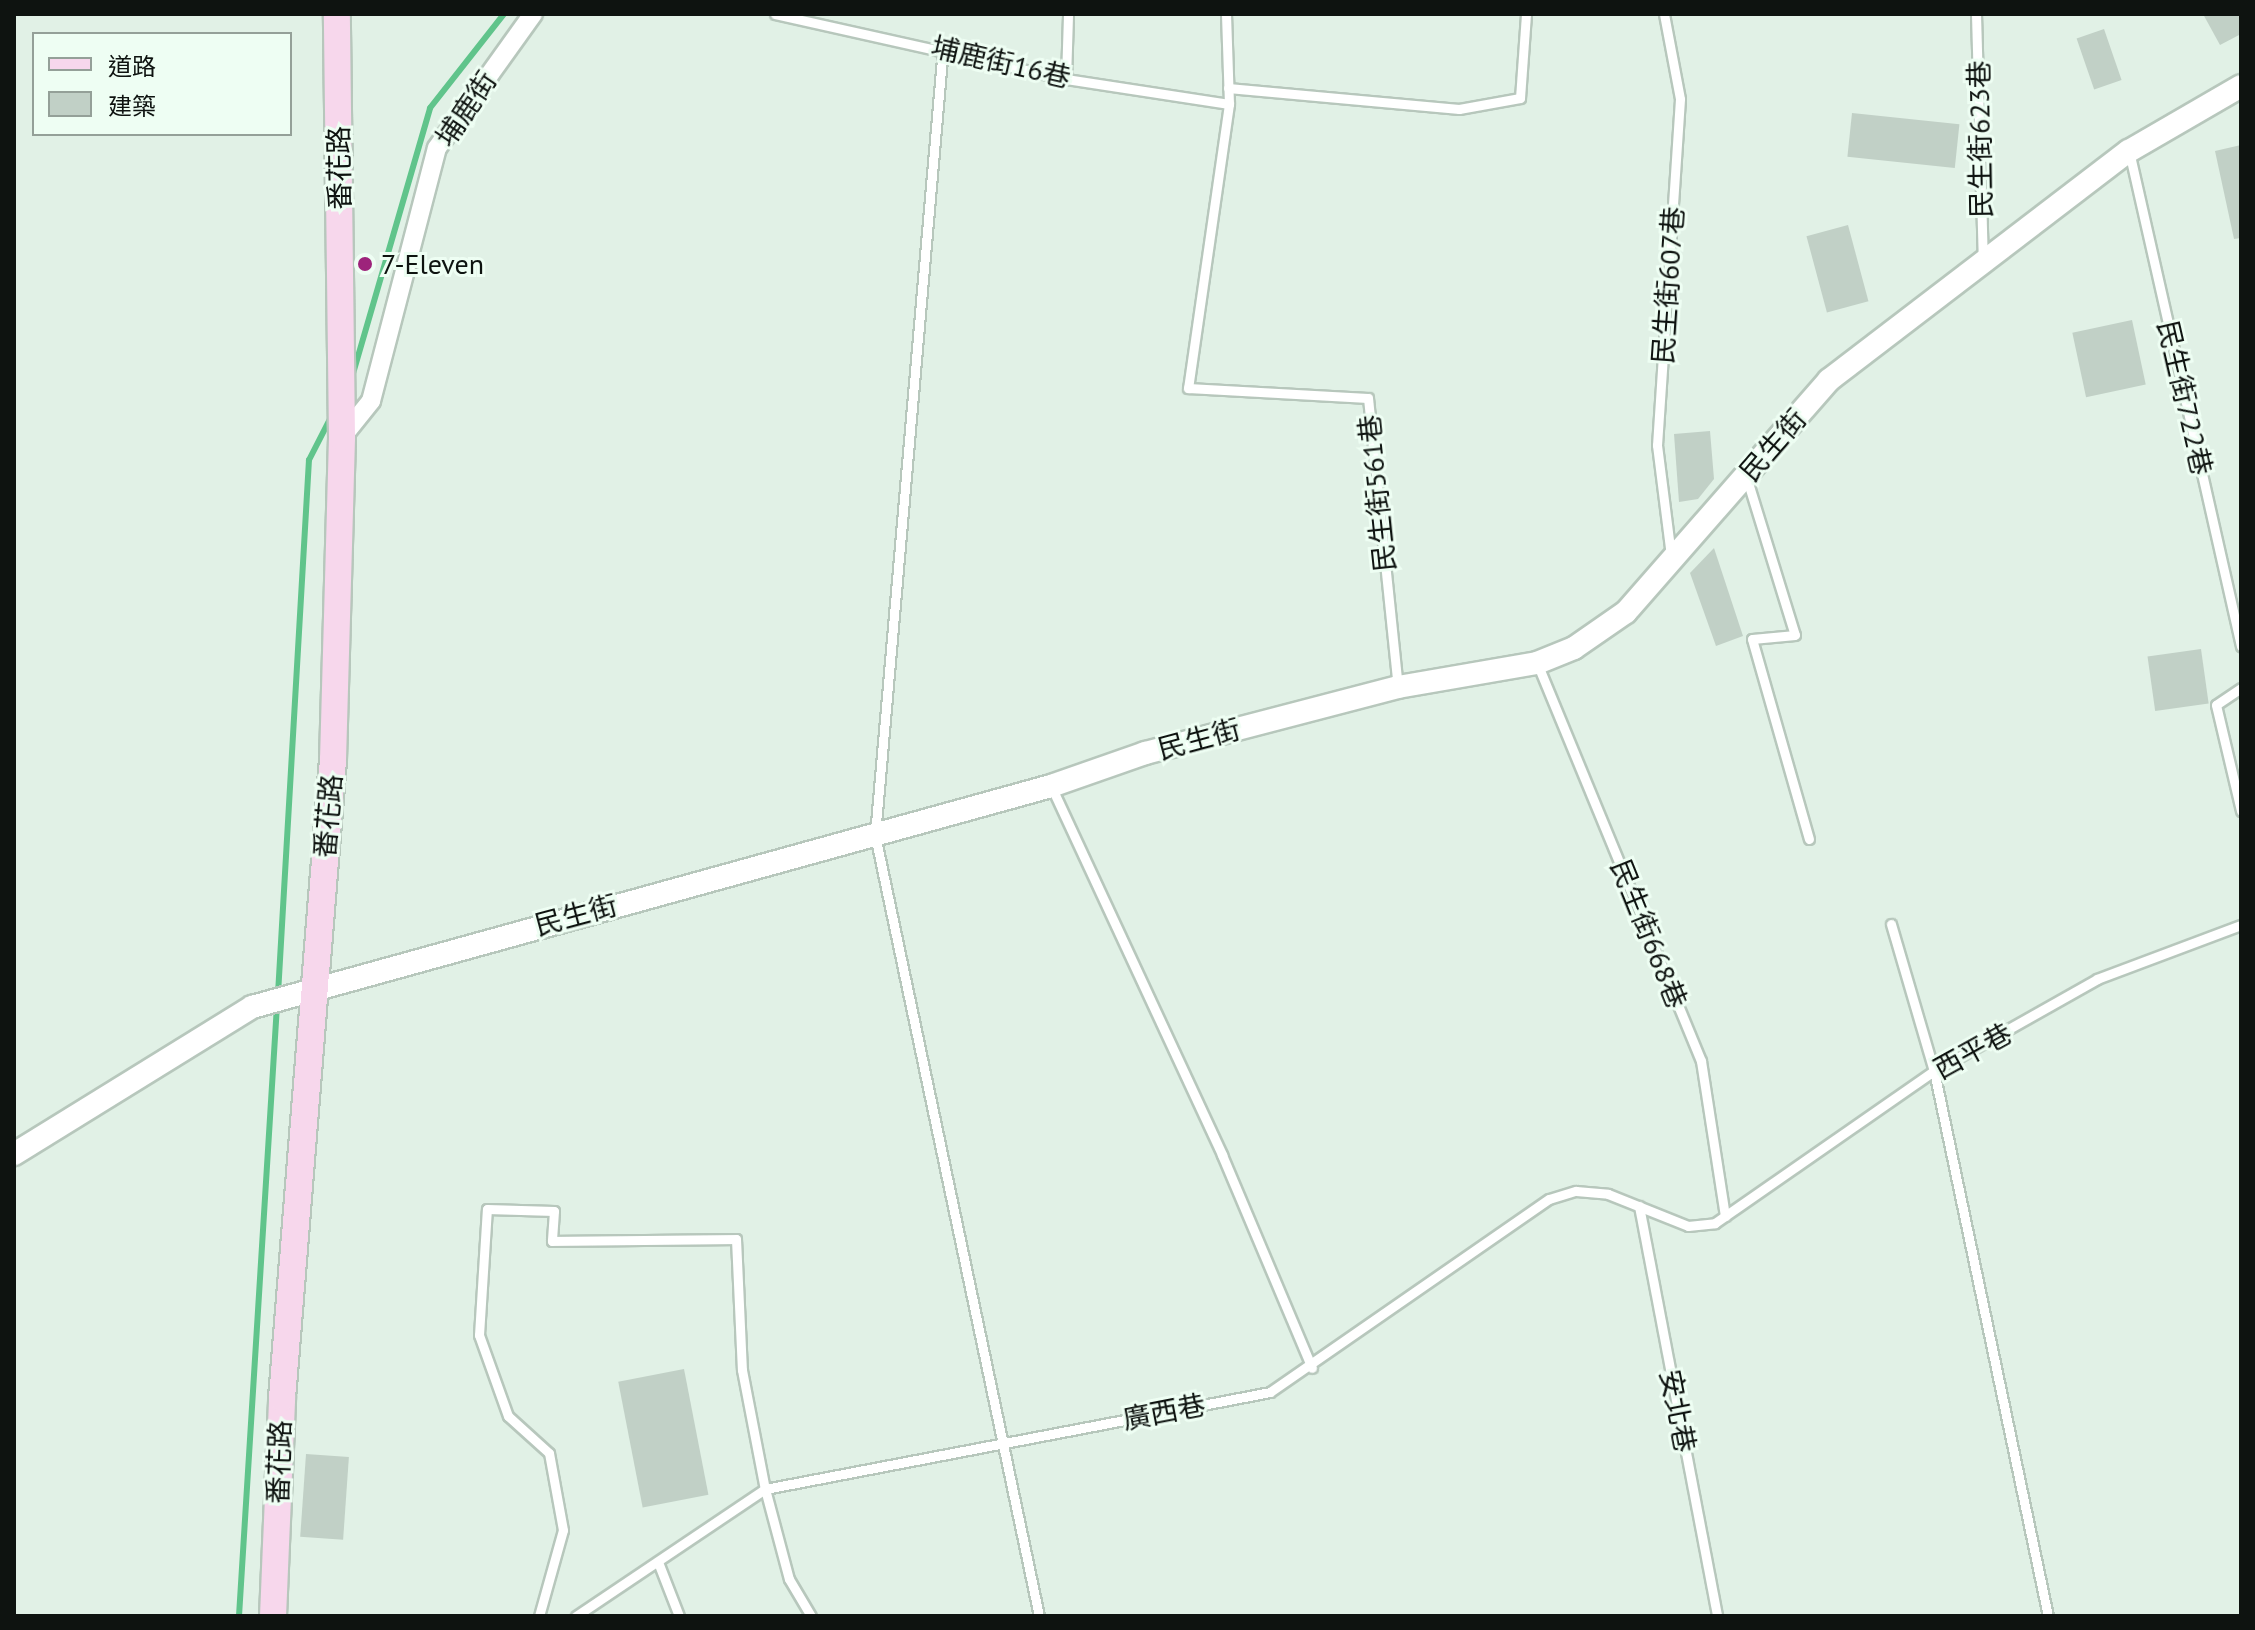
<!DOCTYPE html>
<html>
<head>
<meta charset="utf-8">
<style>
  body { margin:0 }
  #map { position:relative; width:2255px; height:1630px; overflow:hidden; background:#e1f1e6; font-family:"PT Sans","Noto Sans TC",sans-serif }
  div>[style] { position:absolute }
  .stream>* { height:6px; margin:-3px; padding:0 3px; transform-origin:3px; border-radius:3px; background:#60c48b }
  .building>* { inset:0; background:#c1d0c6; transform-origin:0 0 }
  .roads { filter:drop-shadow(2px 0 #b7c7bc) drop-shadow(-2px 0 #b7c7bc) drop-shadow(0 2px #b7c7bc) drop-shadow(0 -2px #b7c7bc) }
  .service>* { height:9px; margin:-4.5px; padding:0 4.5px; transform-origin:4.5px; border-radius:4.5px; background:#fff }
  .minor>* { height:18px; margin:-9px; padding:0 9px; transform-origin:9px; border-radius:9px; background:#fff }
  .tertiary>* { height:22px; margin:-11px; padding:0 11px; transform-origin:11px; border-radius:11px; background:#fff }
  .secondary>* { height:26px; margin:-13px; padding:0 13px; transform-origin:13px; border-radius:13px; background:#f7d7ec }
  .dots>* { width:22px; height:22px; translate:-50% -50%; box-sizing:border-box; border:4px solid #eefef3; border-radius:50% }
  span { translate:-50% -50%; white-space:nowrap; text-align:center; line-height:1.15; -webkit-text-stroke:6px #eefef3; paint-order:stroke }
  .street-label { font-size:28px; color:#0e1310 }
  .poi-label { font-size:28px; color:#0e1310 }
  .left { translate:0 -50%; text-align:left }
  .frame { position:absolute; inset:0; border:16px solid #0e1310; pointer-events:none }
  .legend { position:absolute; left:32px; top:32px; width:260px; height:104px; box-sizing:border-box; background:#eefef3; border:2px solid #94a098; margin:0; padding:10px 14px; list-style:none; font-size:24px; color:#0e1310 }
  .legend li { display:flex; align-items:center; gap:16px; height:40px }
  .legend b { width:40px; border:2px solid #94a098 }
</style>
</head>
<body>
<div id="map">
  <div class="stream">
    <div style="left:352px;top:377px;width:280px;rotate:-73.8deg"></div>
    <div style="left:430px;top:108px;width:120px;rotate:-51.8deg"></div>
    <div style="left:278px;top:994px;width:535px;rotate:-86.68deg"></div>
    <div style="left:309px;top:460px;width:51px;rotate:-62.9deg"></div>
    <div style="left:239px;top:1616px;width:612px;rotate:-86.44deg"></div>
  </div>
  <div class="building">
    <div style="clip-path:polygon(2203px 14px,2241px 14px,2241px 34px,2220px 45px)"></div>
    <div style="left:2104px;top:29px;width:54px;height:29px;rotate:71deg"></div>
    <div style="left:1852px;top:113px;width:108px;height:44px;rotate:6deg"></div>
    <div style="clip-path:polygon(2241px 145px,2241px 238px,2234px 239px,2215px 151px)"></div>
    <div style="left:1848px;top:225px;width:79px;height:43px;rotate:75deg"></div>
    <div style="left:2132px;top:320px;width:66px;height:61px;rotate:78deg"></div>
    <div style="clip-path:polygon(1710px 431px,1714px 479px,1698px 499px,1679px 502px,1674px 434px)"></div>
    <div style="clip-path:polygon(1714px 548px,1743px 636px,1716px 646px,1690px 573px)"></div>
    <div style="left:2201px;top:649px;width:55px;height:54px;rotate:82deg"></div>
    <div style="left:684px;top:1369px;width:128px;height:67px;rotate:79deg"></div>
    <div style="left:306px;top:1454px;width:43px;height:83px;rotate:4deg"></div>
  </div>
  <div class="roads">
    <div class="service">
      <div style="left:775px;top:14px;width:298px;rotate:12.6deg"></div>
      <div style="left:1066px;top:79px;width:165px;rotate:8.7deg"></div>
      <div style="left:1226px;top:14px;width:90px;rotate:88.1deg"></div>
      <div style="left:1229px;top:104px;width:287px;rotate:98.2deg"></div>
      <div style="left:1188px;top:388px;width:180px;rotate:3.2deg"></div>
      <div style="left:1368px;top:398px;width:291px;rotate:84.1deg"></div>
      <div style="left:1664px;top:14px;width:86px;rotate:79.3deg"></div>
      <div style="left:1680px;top:99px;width:347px;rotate:93.8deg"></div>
      <div style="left:1657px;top:445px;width:112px;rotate:82.8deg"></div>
      <div style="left:1976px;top:14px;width:245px;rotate:88.4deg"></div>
      <div style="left:943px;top:47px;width:791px;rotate:94.93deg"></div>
      <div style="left:875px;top:835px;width:798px;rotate:78.14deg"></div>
      <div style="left:1066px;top:79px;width:65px;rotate:-88.2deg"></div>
      <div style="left:1228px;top:88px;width:232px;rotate:5.2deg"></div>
      <div style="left:1459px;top:109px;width:62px;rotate:-10.2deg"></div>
      <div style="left:1520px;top:98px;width:84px;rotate:-85.9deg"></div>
      <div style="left:2129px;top:151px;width:508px;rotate:77.25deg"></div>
      <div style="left:1746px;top:476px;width:166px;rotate:72.9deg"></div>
      <div style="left:1795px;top:635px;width:43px;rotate:174.7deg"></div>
      <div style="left:1752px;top:639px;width:208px;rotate:74.1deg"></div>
      <div style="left:1537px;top:663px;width:430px;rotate:67.6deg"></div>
      <div style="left:1701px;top:1061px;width:157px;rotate:81.2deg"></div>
      <div style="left:2241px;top:688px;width:30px;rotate:146deg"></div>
      <div style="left:2216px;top:705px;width:109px;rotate:76.7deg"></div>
      <div style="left:1051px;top:786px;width:407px;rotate:65.1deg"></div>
      <div style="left:1222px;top:1155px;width:231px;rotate:67.1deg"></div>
      <div style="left:1891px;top:924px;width:153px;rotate:73.7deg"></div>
      <div style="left:1934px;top:1071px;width:557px;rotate:78.19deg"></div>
      <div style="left:1639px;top:1206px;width:417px;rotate:79.2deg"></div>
      <div style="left:658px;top:1562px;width:58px;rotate:68.7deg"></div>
      <div style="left:539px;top:1616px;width:89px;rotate:-74.4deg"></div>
      <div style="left:563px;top:1530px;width:78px;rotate:-100.3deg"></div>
      <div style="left:549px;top:1453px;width:55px;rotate:-137.9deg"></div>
      <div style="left:508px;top:1416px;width:86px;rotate:-109.7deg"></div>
      <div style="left:479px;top:1335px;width:126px;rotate:-86.4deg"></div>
      <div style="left:487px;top:1209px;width:67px;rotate:1.7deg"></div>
      <div style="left:554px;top:1211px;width:30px;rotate:94deg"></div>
      <div style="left:552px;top:1241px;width:184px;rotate:-0.6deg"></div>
      <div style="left:736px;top:1239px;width:131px;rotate:87.4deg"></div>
      <div style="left:742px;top:1370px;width:121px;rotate:79.1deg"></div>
      <div style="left:765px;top:1489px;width:93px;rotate:75.1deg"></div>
      <div style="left:789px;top:1579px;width:43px;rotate:59.3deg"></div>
      <div style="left:576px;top:1616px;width:228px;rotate:-33.9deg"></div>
      <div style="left:765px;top:1489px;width:514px;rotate:-10.87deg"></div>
      <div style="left:1270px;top:1392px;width:339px;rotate:-34.7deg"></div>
      <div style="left:1549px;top:1199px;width:28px;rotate:-17deg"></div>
      <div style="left:1576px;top:1191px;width:32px;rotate:5deg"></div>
      <div style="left:1608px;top:1194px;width:86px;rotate:21.8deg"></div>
      <div style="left:1688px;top:1226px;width:27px;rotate:-6deg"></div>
      <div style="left:1715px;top:1223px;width:267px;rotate:-34.8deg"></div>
      <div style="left:1934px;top:1071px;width:187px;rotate:-29.4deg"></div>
      <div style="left:2097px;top:979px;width:154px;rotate:-20.6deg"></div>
    </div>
    <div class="minor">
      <div style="left:342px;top:437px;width:46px;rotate:-51.1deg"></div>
      <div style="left:371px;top:401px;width:261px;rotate:-75.4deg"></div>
      <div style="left:437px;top:148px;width:165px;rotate:-54.4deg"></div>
    </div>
    <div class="tertiary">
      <div style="left:14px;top:1154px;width:280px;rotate:-31.7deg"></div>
      <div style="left:252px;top:1007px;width:829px;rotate:-15.46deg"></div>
      <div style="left:1051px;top:786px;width:100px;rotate:-19.3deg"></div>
      <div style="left:1145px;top:753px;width:261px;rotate:-14.6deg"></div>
      <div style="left:1398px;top:687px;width:141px;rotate:-9.8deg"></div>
      <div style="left:1537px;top:663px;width:40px;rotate:-22deg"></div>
      <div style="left:1574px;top:648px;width:63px;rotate:-34.7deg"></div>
      <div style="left:1626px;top:612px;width:308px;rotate:-48.8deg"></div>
      <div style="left:1829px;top:380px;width:377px;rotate:-37.4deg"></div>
      <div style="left:2129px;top:151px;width:129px;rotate:-30.1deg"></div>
    </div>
    <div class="secondary">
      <div style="left:273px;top:1616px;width:218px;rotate:-87.6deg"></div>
      <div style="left:282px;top:1398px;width:640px;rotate:-85.43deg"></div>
      <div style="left:333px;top:760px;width:323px;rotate:-88.4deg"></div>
      <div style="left:342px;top:437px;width:423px;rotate:-90.7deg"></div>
    </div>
  </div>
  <div class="dots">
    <div style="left:365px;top:264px;background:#9d237b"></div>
  </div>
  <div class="street-label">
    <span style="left:1001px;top:62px;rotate:13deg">埔鹿街16巷</span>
    <span style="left:466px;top:109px;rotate:-56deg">埔鹿街</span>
    <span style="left:1980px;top:139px;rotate:-91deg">民生街623巷</span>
    <span style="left:339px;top:168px;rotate:-91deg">番花路</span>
    <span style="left:1668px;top:285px;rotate:-86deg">民生街607巷</span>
    <span style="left:2185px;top:398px;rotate:77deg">民生街722巷</span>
    <span style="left:1773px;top:445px;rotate:-49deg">民生街</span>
    <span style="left:1377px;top:493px;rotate:-96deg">民生街561巷</span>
    <span style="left:1199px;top:739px;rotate:-15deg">民生街</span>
    <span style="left:328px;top:816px;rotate:-85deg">番花路</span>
    <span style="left:576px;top:915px;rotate:-15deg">民生街</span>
    <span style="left:1649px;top:934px;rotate:68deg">民生街668巷</span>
    <span style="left:1973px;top:1051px;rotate:-29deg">西平巷</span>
    <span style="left:1678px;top:1411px;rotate:79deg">安北巷</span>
    <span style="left:1164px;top:1412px;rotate:-11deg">廣西巷</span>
    <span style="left:279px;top:1462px;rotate:-88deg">番花路</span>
  </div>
  <div class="poi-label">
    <span class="left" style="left:381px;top:264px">7-Eleven</span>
  </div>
  <div class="frame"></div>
  <ul class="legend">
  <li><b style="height:10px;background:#f7d7ec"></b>道路</li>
  <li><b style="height:22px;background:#c1d0c6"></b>建築</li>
  </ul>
</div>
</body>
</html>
